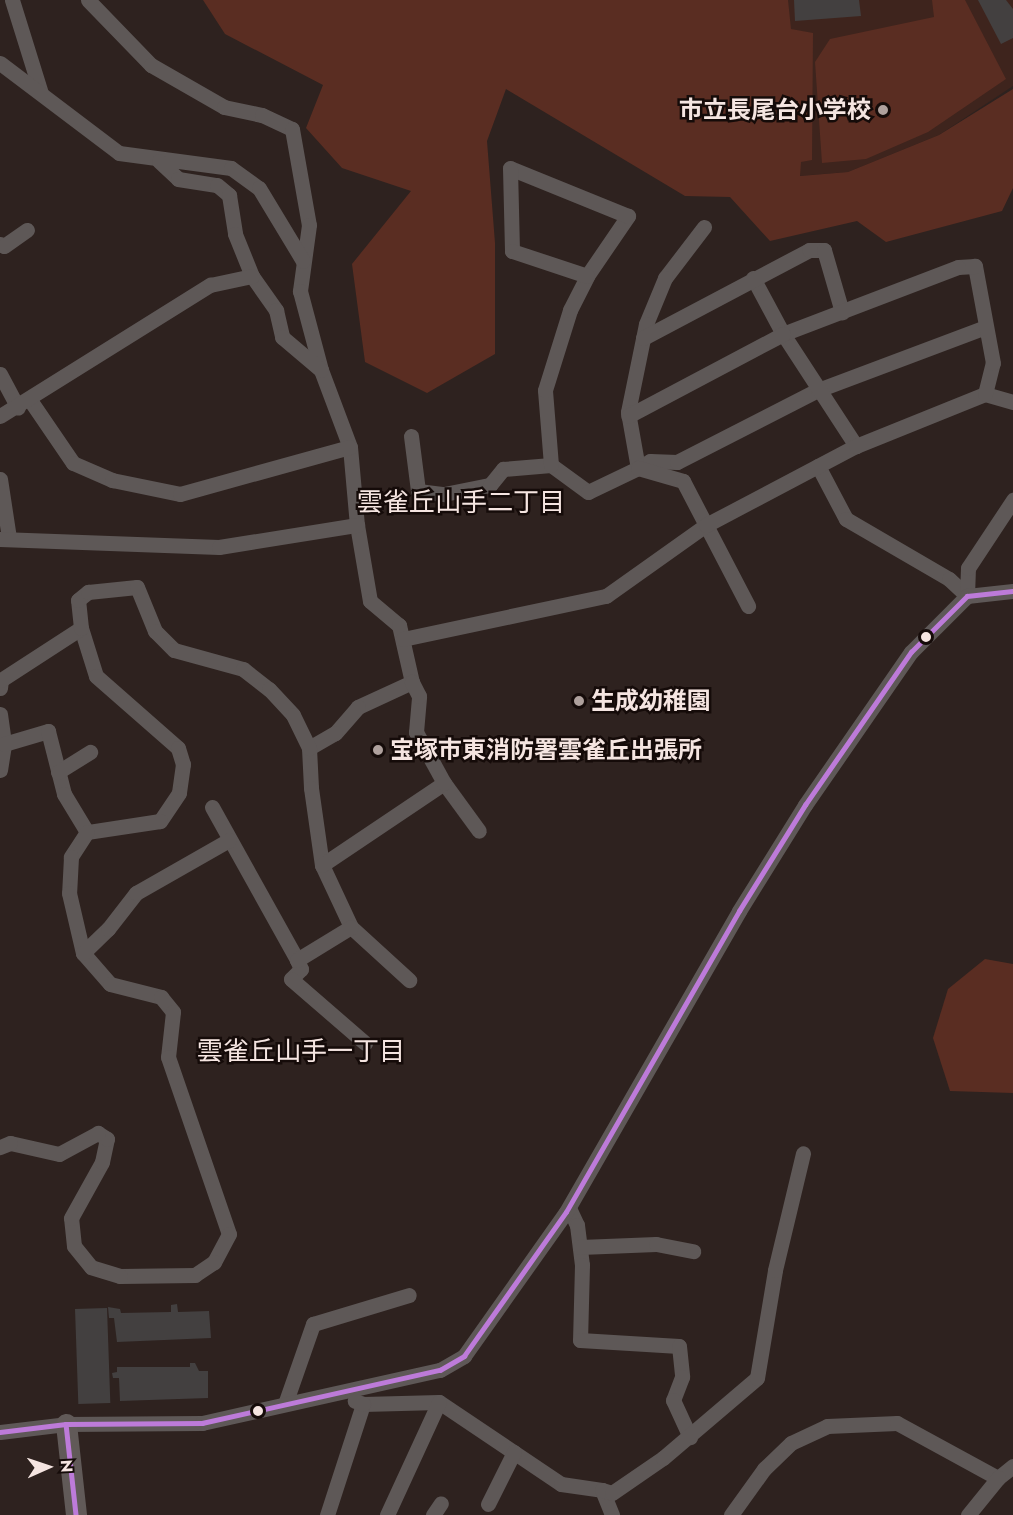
<!DOCTYPE html>
<html>
<head>
<meta charset="utf-8">
<style>
  body { margin:0 }
  #map { position:relative; width:1013px; height:1515px; overflow:hidden; background:#2e221f; font-family:Jost,"Noto Sans JP",sans-serif }
  div>[style] { position:absolute }
  .built>* { inset:0; background:#3e241d }
  .green>* { inset:0; background:#5a2d22 }
  .building>* { inset:0; background:#434040; transform-origin:0 0 }
  .street>* { height:15px; margin:-7.5px; padding:0 7.5px; transform-origin:7.5px; border-radius:7.5px; background:#5e5857 }
  .secondary>* { height:21px; margin:-10.5px; padding:0 10.5px; transform-origin:10.5px; border-radius:10.5px; background:#615a58 }
  .bus-1>* { height:4.5px; margin:-2.25px; padding:0 2.25px; transform-origin:2.25px; border-radius:2.25px; background:#bd7bd9 }
  .dots>* { width:16px; height:16px; translate:-50% -50%; box-sizing:border-box; border:3px solid #150b09; border-radius:50% }
  span { translate:-50% -50%; white-space:nowrap; text-align:center; line-height:1.15; -webkit-text-stroke:5px #150b09; paint-order:stroke }
  .poi-label { font-size:24px; color:#f5e5e1; font-weight:700 }
  .right { translate:-100% -50%; text-align:right }
  .left { translate:0 -50%; text-align:left }
  .neighbourhood-label { font-size:26px; color:#f5e5e1 }
  .north { position:absolute; left:18px; top:1437px; width:60px; height:60px; -webkit-text-stroke:4px #150b09; paint-order:stroke; rotate:87deg; font-size:16px; font-weight:700; line-height:24px; text-align:center; color:#f5e5e1 }
  .north::after { content:''; display:block; margin:auto; width:21px; height:27px; background:#f5e5e1; clip-path:polygon(50% 0,100% 100%,50% 72%,0 100%) }
</style>
</head>
<body>
<div id="map">
  <div class="built">
    <div style="clip-path:polygon(776px 0,1013px 0,1013px 86px,939px 135px,848px 172px,799px 176px)"></div>
  </div>
  <div class="green">
    <div style="clip-path:polygon(203px 0,788px 0,791px 29px,813px 33px,812px 160px,801px 162px,800px 176px,848px 172px,939px 135px,1013px 89px,1013px 188px,1002px 211px,886px 242px,857px 221px,770px 241px,730px 197px,685px 196px,506px 89px,487px 141px,495px 243px,495px 354px,427px 393px,365px 362px,352px 264px,411px 191px,342px 168px,306px 128px,323px 85px,225px 34px)"></div>
    <div style="clip-path:polygon(932px 0,965px 0,1006px 79px,928px 132px,866px 159px,822px 163px,815px 62px,830px 39px,934px 17px)"></div>
    <div style="clip-path:polygon(985px 959px,1013px 964px,1013px 1093px,950px 1091px,933px 1038px,948px 989px)"></div>
  </div>
  <div class="building">
    <div style="clip-path:polygon(794px 0,859px 0,861px 16px,795px 21px)"></div>
    <div style="clip-path:polygon(978px 0,1006px 0,1013px 9px,1013px 38px,1001px 44px)"></div>
    <div style="clip-path:polygon(177px 1304px,178px 1312px,209px 1311px,211px 1338px,117px 1342px,114px 1318px,109px 1318px,108px 1307px,120px 1309px,121px 1313px,171px 1312px,171px 1305px)"></div>
    <div style="left:107px;top:1308px;width:95px;height:32px;rotate:88deg"></div>
    <div style="clip-path:polygon(190px 1363px,195px 1363px,199px 1371px,208px 1371px,208px 1398px,120px 1401px,119px 1378px,113px 1378px,112px 1373px,117px 1372px,117px 1367px,190px 1367px)"></div>
  </div>
  <div class="street">
    <div style="left:12px;top:0;width:97px;rotate:72.7deg"></div>
    <div style="left:88px;top:0;width:91px;rotate:45.9deg"></div>
    <div style="left:151px;top:65px;width:84px;rotate:29.9deg"></div>
    <div style="left:224px;top:107px;width:39px;rotate:12deg"></div>
    <div style="left:262px;top:115px;width:33px;rotate:25deg"></div>
    <div style="left:292px;top:129px;width:97px;rotate:80deg"></div>
    <div style="left:309px;top:225px;width:67px;rotate:97.8deg"></div>
    <div style="left:300px;top:291px;width:82px;rotate:75.1deg"></div>
    <div style="left:321px;top:370px;width:82px;rotate:69.4deg"></div>
    <div style="left:350px;top:447px;width:78px;rotate:84.9deg"></div>
    <div style="left:357px;top:525px;width:77px;rotate:80.3deg"></div>
    <div style="left:370px;top:601px;width:38px;rotate:40deg"></div>
    <div style="left:399px;top:625px;width:58px;rotate:77.2deg"></div>
    <div style="left:412px;top:682px;width:60px;rotate:155.2deg"></div>
    <div style="left:358px;top:707px;width:35px;rotate:131deg"></div>
    <div style="left:335px;top:733px;width:30px;rotate:150deg"></div>
    <div style="left:309px;top:748px;width:40px;rotate:87.1deg"></div>
    <div style="left:311px;top:788px;width:78px;rotate:81.9deg"></div>
    <div style="left:322px;top:865px;width:68px;rotate:64.9deg"></div>
    <div style="left:351px;top:927px;width:79px;rotate:42.4deg"></div>
    <div style="left:0;top:63px;width:149px;rotate:37.1deg"></div>
    <div style="left:119px;top:153px;width:113px;rotate:7.6deg"></div>
    <div style="left:231px;top:168px;width:34px;rotate:36deg"></div>
    <div style="left:259px;top:188px;width:85px;rotate:58.9deg"></div>
    <div style="left:159px;top:161px;width:26px;rotate:43deg"></div>
    <div style="left:178px;top:179px;width:39px;rotate:9deg"></div>
    <div style="left:217px;top:185px;width:16px;rotate:40deg"></div>
    <div style="left:229px;top:195px;width:39px;rotate:81deg"></div>
    <div style="left:235px;top:234px;width:45px;rotate:68deg"></div>
    <div style="left:252px;top:276px;width:42px;rotate:54.8deg"></div>
    <div style="left:276px;top:310px;width:28px;rotate:77deg"></div>
    <div style="left:282px;top:337px;width:51px;rotate:40.2deg"></div>
    <div style="left:704px;top:227px;width:64px;rotate:127.4deg"></div>
    <div style="left:665px;top:278px;width:50px;rotate:112.4deg"></div>
    <div style="left:646px;top:324px;width:90px;rotate:101.6deg"></div>
    <div style="left:628px;top:412px;width:57px;rotate:79.9deg"></div>
    <div style="left:638px;top:468px;width:14px;rotate:-30deg"></div>
    <div style="left:650px;top:461px;width:27px;rotate:2deg"></div>
    <div style="left:677px;top:462px;width:158px;rotate:-27.1deg"></div>
    <div style="left:818px;top:390px;width:179px;rotate:-20.6deg"></div>
    <div style="left:0;top:244px;width:4px;rotate:27deg"></div>
    <div style="left:4px;top:246px;width:28px;rotate:-35deg"></div>
    <div style="left:753px;top:278px;width:64px;rotate:61.8deg"></div>
    <div style="left:783px;top:334px;width:134px;rotate:56.9deg"></div>
    <div style="left:643px;top:338px;width:188px;rotate:-27.9deg"></div>
    <div style="left:809px;top:250px;width:15px"></div>
    <div style="left:824px;top:250px;width:65px;rotate:73.8deg"></div>
    <div style="left:0;top:374px;width:38px;rotate:62deg"></div>
    <div style="left:985px;top:394px;width:29px;rotate:16deg"></div>
    <div style="left:30px;top:400px;width:76px;rotate:55.7deg"></div>
    <div style="left:73px;top:463px;width:43px;rotate:23.6deg"></div>
    <div style="left:112px;top:480px;width:69px;rotate:11.6deg"></div>
    <div style="left:180px;top:494px;width:176px;rotate:-15.5deg"></div>
    <div style="left:0;top:416px;width:248px;rotate:-32deg"></div>
    <div style="left:210px;top:285px;width:43px;rotate:-12.1deg"></div>
    <div style="left:411px;top:436px;width:55px;rotate:82.7deg"></div>
    <div style="left:418px;top:491px;width:26px;rotate:7deg"></div>
    <div style="left:444px;top:494px;width:47px;rotate:-11.1deg"></div>
    <div style="left:490px;top:485px;width:21px;rotate:-51deg"></div>
    <div style="left:503px;top:469px;width:48px;rotate:-4.8deg"></div>
    <div style="left:551px;top:465px;width:46px;rotate:36.1deg"></div>
    <div style="left:588px;top:492px;width:55px;rotate:-25.6deg"></div>
    <div style="left:638px;top:468px;width:47px;rotate:16.1deg"></div>
    <div style="left:683px;top:481px;width:141px;rotate:62.5deg"></div>
    <div style="left:551px;top:465px;width:75px;rotate:-94.6deg"></div>
    <div style="left:545px;top:390px;width:84px;rotate:-72.6deg"></div>
    <div style="left:570px;top:310px;width:38px;rotate:-63deg"></div>
    <div style="left:587px;top:276px;width:73px;rotate:-55.7deg"></div>
    <div style="left:628px;top:216px;width:127px;rotate:-157.9deg"></div>
    <div style="left:510px;top:168px;width:83px;rotate:88.6deg"></div>
    <div style="left:512px;top:251px;width:79px;rotate:18.4deg"></div>
    <div style="left:818px;top:466px;width:60px;rotate:62.2deg"></div>
    <div style="left:846px;top:519px;width:119px;rotate:30.2deg"></div>
    <div style="left:949px;top:579px;width:25px;rotate:43deg"></div>
    <div style="left:0;top:479px;width:60px;rotate:81.3deg"></div>
    <div style="left:0;top:539px;width:219px;rotate:2.1deg"></div>
    <div style="left:219px;top:547px;width:140px;rotate:-9.1deg"></div>
    <div style="left:967px;top:596px;width:28px;rotate:-88deg"></div>
    <div style="left:968px;top:568px;width:82px;rotate:-56.5deg"></div>
    <div style="left:81px;top:628px;width:50px;rotate:72.6deg"></div>
    <div style="left:96px;top:676px;width:109px;rotate:41.3deg"></div>
    <div style="left:178px;top:748px;width:17px;rotate:73deg"></div>
    <div style="left:183px;top:764px;width:29px;rotate:98deg"></div>
    <div style="left:179px;top:793px;width:34px;rotate:124deg"></div>
    <div style="left:160px;top:821px;width:74px;rotate:171.4deg"></div>
    <div style="left:403px;top:639px;width:208px;rotate:-12deg"></div>
    <div style="left:606px;top:596px;width:123px;rotate:-35.4deg"></div>
    <div style="left:706px;top:525px;width:170px;rotate:-27.8deg"></div>
    <div style="left:856px;top:446px;width:139px;rotate:-22deg"></div>
    <div style="left:985px;top:394px;width:32px;rotate:-76deg"></div>
    <div style="left:993px;top:363px;width:99px;rotate:-100.5deg"></div>
    <div style="left:975px;top:266px;width:17px;rotate:177deg"></div>
    <div style="left:958px;top:267px;width:187px;rotate:159.1deg"></div>
    <div style="left:783px;top:334px;width:175px;rotate:152.1deg"></div>
    <div style="left:0;top:688px;width:8px;rotate:-83deg"></div>
    <div style="left:1px;top:680px;width:95px;rotate:-33deg"></div>
    <div style="left:81px;top:628px;width:28px;rotate:-96deg"></div>
    <div style="left:78px;top:600px;width:13px;rotate:-39deg"></div>
    <div style="left:88px;top:592px;width:49px;rotate:-5.8deg"></div>
    <div style="left:137px;top:587px;width:48px;rotate:67.8deg"></div>
    <div style="left:155px;top:631px;width:27px;rotate:45deg"></div>
    <div style="left:174px;top:650px;width:72px;rotate:15.4deg"></div>
    <div style="left:243px;top:669px;width:33px;rotate:38deg"></div>
    <div style="left:269px;top:689px;width:35px;rotate:47deg"></div>
    <div style="left:293px;top:715px;width:37px;rotate:64deg"></div>
    <div style="left:0;top:714px;width:30px;rotate:82deg"></div>
    <div style="left:0;top:770px;width:26px;rotate:-81deg"></div>
    <div style="left:4px;top:744px;width:46px;rotate:-16.5deg"></div>
    <div style="left:48px;top:731px;width:65px;rotate:75.7deg"></div>
    <div style="left:64px;top:794px;width:44px;rotate:58.8deg"></div>
    <div style="left:87px;top:832px;width:30px;rotate:123deg"></div>
    <div style="left:71px;top:857px;width:36px;rotate:93deg"></div>
    <div style="left:69px;top:893px;width:62px;rotate:76.9deg"></div>
    <div style="left:83px;top:953px;width:41px;rotate:48.9deg"></div>
    <div style="left:110px;top:984px;width:53px;rotate:14.3deg"></div>
    <div style="left:161px;top:997px;width:19px;rotate:51deg"></div>
    <div style="left:173px;top:1012px;width:45px;rotate:96.3deg"></div>
    <div style="left:168px;top:1057px;width:187px;rotate:71deg"></div>
    <div style="left:229px;top:1234px;width:32px;rotate:118deg"></div>
    <div style="left:214px;top:1262px;width:23px;rotate:146deg"></div>
    <div style="left:195px;top:1275px;width:75px;rotate:179.2deg"></div>
    <div style="left:120px;top:1276px;width:30px;rotate:-163deg"></div>
    <div style="left:91px;top:1267px;width:27px;rotate:-129deg"></div>
    <div style="left:74px;top:1246px;width:28px;rotate:-96deg"></div>
    <div style="left:71px;top:1218px;width:64px;rotate:-61deg"></div>
    <div style="left:102px;top:1162px;width:24px;rotate:-78deg"></div>
    <div style="left:107px;top:1139px;width:11px;rotate:-146deg"></div>
    <div style="left:98px;top:1133px;width:44px;rotate:151.7deg"></div>
    <div style="left:59px;top:1154px;width:50px;rotate:-167.3deg"></div>
    <div style="left:10px;top:1143px;width:11px;rotate:158deg"></div>
    <div style="left:58px;top:772px;width:38px;rotate:-32deg"></div>
    <div style="left:444px;top:783px;width:59px;rotate:53.9deg"></div>
    <div style="left:212px;top:807px;width:175px;rotate:60.9deg"></div>
    <div style="left:297px;top:960px;width:10px;rotate:66deg"></div>
    <div style="left:301px;top:969px;width:14px;rotate:135deg"></div>
    <div style="left:291px;top:979px;width:98px;rotate:40.9deg"></div>
    <div style="left:322px;top:865px;width:147px;rotate:-33.9deg"></div>
    <div style="left:444px;top:783px;width:58px;rotate:-118.8deg"></div>
    <div style="left:416px;top:732px;width:36px;rotate:-85deg"></div>
    <div style="left:419px;top:696px;width:16px;rotate:-117deg"></div>
    <div style="left:83px;top:953px;width:35px;rotate:-44deg"></div>
    <div style="left:108px;top:929px;width:46px;rotate:-52.1deg"></div>
    <div style="left:136px;top:893px;width:107px;rotate:-29.7deg"></div>
    <div style="left:297px;top:960px;width:63px;rotate:-31.4deg"></div>
    <div style="left:569px;top:1208px;width:19px;rotate:65deg"></div>
    <div style="left:577px;top:1225px;width:40px;rotate:82.9deg"></div>
    <div style="left:582px;top:1265px;width:75px;rotate:91.5deg"></div>
    <div style="left:580px;top:1340px;width:99px;rotate:3.5deg"></div>
    <div style="left:679px;top:1346px;width:31px;rotate:84deg"></div>
    <div style="left:682px;top:1377px;width:25px;rotate:111deg"></div>
    <div style="left:673px;top:1400px;width:41px;rotate:65.3deg"></div>
    <div style="left:580px;top:1247px;width:76px;rotate:-2.3deg"></div>
    <div style="left:656px;top:1244px;width:38px;rotate:11deg"></div>
    <div style="left:285px;top:1404px;width:85px;rotate:-70.7deg"></div>
    <div style="left:313px;top:1324px;width:100px;rotate:-16.8deg"></div>
    <div style="left:363px;top:1404px;width:76px;rotate:-1.5deg"></div>
    <div style="left:439px;top:1402px;width:147px;rotate:33.9deg"></div>
    <div style="left:561px;top:1484px;width:41px;rotate:8.3deg"></div>
    <div style="left:602px;top:1490px;width:27px;rotate:68deg"></div>
    <div style="left:0;top:1432px;width:66px;rotate:-6.9deg"></div>
    <div style="left:66px;top:1424px;width:136px;rotate:-0.4deg"></div>
    <div style="left:202px;top:1423px;width:244px;rotate:-12.6deg"></div>
    <div style="left:440px;top:1370px;width:28px;rotate:-30deg"></div>
    <div style="left:464px;top:1356px;width:176px;rotate:-54.7deg"></div>
    <div style="left:566px;top:1212px;width:347px;rotate:-60.1deg"></div>
    <div style="left:739px;top:911px;width:125px;rotate:-58.1deg"></div>
    <div style="left:805px;top:805px;width:186px;rotate:-55.3deg"></div>
    <div style="left:911px;top:652px;width:79px;rotate:-45deg"></div>
    <div style="left:967px;top:596px;width:46px;rotate:-6.2deg"></div>
    <div style="left:602px;top:1490px;width:10px;rotate:17deg"></div>
    <div style="left:612px;top:1493px;width:62px;rotate:-34.5deg"></div>
    <div style="left:663px;top:1458px;width:123px;rotate:-40.4deg"></div>
    <div style="left:757px;top:1378px;width:109px;rotate:-80.5deg"></div>
    <div style="left:775px;top:1270px;width:120px;rotate:-76.5deg"></div>
    <div style="left:488px;top:1504px;width:58px;rotate:-63.4deg"></div>
    <div style="left:327px;top:1515px;width:117px;rotate:-72deg"></div>
    <div style="left:363px;top:1404px;width:9px;rotate:-159deg"></div>
    <div style="left:387px;top:1515px;width:124px;rotate:-65.3deg"></div>
    <div style="left:433px;top:1515px;width:14px;rotate:-56deg"></div>
    <div style="left:731px;top:1515px;width:57px;rotate:-54.3deg"></div>
    <div style="left:764px;top:1469px;width:37px;rotate:-44deg"></div>
    <div style="left:791px;top:1443px;width:40px;rotate:-25deg"></div>
    <div style="left:827px;top:1426px;width:70px;rotate:-2.5deg"></div>
    <div style="left:897px;top:1423px;width:115px;rotate:28.6deg"></div>
    <div style="left:998px;top:1478px;width:19px;rotate:-39deg"></div>
    <div style="left:968px;top:1515px;width:48px;rotate:-51deg"></div>
  </div>
  <div class="secondary">
    <div style="left:66px;top:1424px;width:92px;rotate:83.7deg"></div>
  </div>
  <div class="bus-1">
    <div style="left:66px;top:1424px;width:92px;rotate:83.7deg"></div>
    <div style="left:0;top:1432px;width:66px;rotate:-6.9deg"></div>
    <div style="left:66px;top:1424px;width:136px;rotate:-0.4deg"></div>
    <div style="left:202px;top:1423px;width:244px;rotate:-12.6deg"></div>
    <div style="left:440px;top:1370px;width:28px;rotate:-30deg"></div>
    <div style="left:464px;top:1356px;width:176px;rotate:-54.7deg"></div>
    <div style="left:566px;top:1212px;width:347px;rotate:-60.1deg"></div>
    <div style="left:739px;top:911px;width:125px;rotate:-58.1deg"></div>
    <div style="left:805px;top:805px;width:186px;rotate:-55.3deg"></div>
    <div style="left:911px;top:652px;width:79px;rotate:-45deg"></div>
    <div style="left:967px;top:596px;width:46px;rotate:-6.2deg"></div>
  </div>
  <div class="dots">
    <div style="left:883px;top:110px;background:#afa19d"></div>
    <div style="left:926px;top:637px;background:#f5e5e1"></div>
    <div style="left:579px;top:701px;background:#afa19d"></div>
    <div style="left:378px;top:750px;background:#afa19d"></div>
    <div style="left:258px;top:1411px;background:#f5e5e1"></div>
  </div>
  <div class="poi-label">
    <span class="right" style="left:871px;top:110px">市立長尾台小学校</span>
    <span class="left" style="left:591px;top:701px">生成幼稚園</span>
    <span class="left" style="left:390px;top:750px">宝塚市東消防署雲雀丘出張所</span>
  </div>
  <div class="neighbourhood-label">
    <span style="left:461px;top:503px">雲雀丘山手二丁目</span>
    <span style="left:301px;top:1052px">雲雀丘山手一丁目</span>
  </div>
  <div class="north">N</div>
</div>
</body>
</html>
